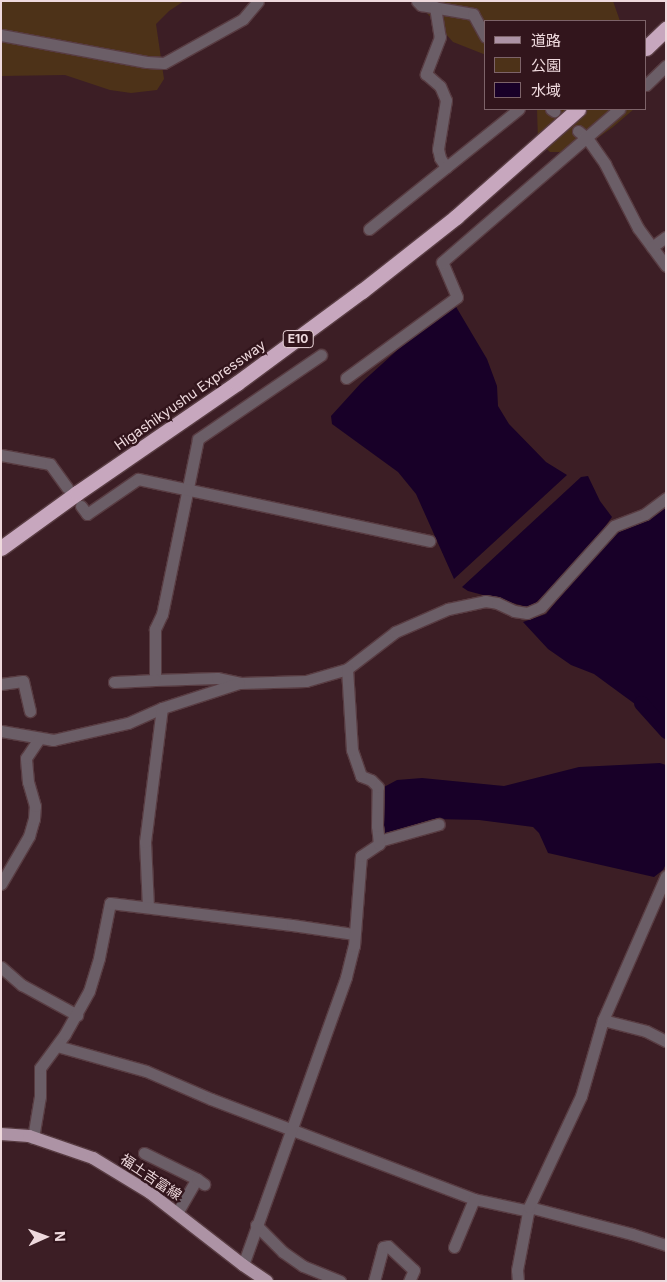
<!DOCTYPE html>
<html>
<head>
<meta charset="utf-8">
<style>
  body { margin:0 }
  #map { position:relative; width:667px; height:1282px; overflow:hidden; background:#3c1e25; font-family:Inter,"Noto Sans JP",sans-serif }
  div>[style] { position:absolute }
  .green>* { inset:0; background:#4d3218 }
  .water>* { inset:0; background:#180028 }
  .river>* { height:15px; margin:-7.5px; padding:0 7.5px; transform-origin:7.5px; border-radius:7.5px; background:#180028 }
  .roads { filter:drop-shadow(1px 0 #583c42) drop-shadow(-1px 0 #583c42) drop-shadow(0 1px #583c42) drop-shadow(0 -1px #583c42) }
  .minor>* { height:11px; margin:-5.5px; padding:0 5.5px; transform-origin:5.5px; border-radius:5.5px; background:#6b5e67 }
  .major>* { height:12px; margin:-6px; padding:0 6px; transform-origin:6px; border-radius:6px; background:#ad93a5 }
  .highway>* { height:15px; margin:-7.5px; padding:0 7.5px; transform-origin:7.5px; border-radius:7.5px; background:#c7a7be }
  span { translate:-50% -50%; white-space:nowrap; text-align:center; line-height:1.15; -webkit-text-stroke:4.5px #32151c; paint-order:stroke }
  .shield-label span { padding:1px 4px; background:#32151c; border:1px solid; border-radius:4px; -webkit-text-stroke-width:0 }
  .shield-label { font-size:12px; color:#eed9dd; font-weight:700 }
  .street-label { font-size:14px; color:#eed9dd }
  .frame { position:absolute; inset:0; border:2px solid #eed9dd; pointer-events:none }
  .legend { position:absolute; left:484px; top:20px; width:162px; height:90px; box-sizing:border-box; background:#32151c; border:1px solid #7d6369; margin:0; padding:6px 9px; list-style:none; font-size:15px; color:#eed9dd }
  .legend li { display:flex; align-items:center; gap:10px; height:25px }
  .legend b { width:25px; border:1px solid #7d6369 }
  .north { position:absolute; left:20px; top:1212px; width:50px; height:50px; -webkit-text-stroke:4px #32151c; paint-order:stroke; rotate:88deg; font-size:14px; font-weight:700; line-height:20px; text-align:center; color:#eed9dd }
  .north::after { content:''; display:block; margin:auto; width:18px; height:22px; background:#eed9dd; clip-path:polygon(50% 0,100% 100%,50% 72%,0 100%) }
</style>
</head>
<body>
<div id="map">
  <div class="green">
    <div style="clip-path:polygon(1px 1px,184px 1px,169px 11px,156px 24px,164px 79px,157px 90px,131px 93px,110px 90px,65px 75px,1px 76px)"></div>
    <div style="clip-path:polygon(416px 1px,613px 1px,620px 21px,486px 21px,486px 55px,453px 42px)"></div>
    <div style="clip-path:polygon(537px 109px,634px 109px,613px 127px,578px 152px,550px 152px,538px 141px)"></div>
  </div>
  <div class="water">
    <div style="clip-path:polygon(455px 305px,487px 359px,497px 386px,498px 406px,509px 424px,546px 462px,567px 475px,454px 579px,416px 494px,398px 472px,332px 424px,331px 416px,361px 383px,403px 345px)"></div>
    <div style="clip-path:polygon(588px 476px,600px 501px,612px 517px,594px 542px,531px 608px,468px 591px,462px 587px,581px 477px)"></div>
    <div style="clip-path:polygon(666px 504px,666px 723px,646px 702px,639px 707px,594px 674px,571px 665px,548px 649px,523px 622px,546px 614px,579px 573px,623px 527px)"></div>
    <div style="clip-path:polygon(660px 763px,666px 765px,666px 864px,663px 870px,654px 877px,548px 853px,539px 833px,533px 827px,479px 820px,433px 819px,383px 835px,381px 812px,384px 787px,397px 780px,422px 778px,504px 786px,579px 767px)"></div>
  </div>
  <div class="river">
    <div style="left:641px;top:703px;width:38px;rotate:48deg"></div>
  </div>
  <div class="roads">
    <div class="minor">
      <div style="left:417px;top:1px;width:6px;rotate:45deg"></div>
      <div style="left:421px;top:5px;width:53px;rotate:9.8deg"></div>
      <div style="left:473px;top:14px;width:26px;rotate:61deg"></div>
      <div style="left:435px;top:7px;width:30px;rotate:81deg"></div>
      <div style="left:440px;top:37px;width:40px;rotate:111deg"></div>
      <div style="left:426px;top:74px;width:18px;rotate:41deg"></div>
      <div style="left:440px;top:86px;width:15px;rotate:67deg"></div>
      <div style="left:446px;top:100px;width:50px;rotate:99.3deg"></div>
      <div style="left:438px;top:149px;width:9px;rotate:77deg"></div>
      <div style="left:440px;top:158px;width:11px;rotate:56deg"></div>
      <div style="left:1px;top:35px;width:148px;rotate:10.5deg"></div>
      <div style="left:147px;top:62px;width:17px;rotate:3deg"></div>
      <div style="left:164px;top:63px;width:90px;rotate:-29.1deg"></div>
      <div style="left:243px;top:19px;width:23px;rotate:-50deg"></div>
      <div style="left:646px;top:85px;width:28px;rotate:-44deg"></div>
      <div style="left:551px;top:109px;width:4px;rotate:34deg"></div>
      <div style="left:578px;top:131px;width:11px;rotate:38deg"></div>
      <div style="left:587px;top:138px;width:32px;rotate:55deg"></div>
      <div style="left:605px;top:164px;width:72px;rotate:62.7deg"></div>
      <div style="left:638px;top:228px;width:47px;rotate:53.6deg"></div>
      <div style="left:369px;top:229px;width:192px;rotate:-38.7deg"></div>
      <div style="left:652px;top:247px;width:17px;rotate:-36deg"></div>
      <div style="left:321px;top:355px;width:149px;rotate:145.7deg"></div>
      <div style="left:198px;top:439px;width:179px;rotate:101.6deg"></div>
      <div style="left:162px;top:614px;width:17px;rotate:115deg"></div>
      <div style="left:155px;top:629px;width:51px;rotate:90deg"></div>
      <div style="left:155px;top:680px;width:62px;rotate:-1.8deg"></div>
      <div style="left:217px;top:678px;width:24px;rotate:12deg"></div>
      <div style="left:240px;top:683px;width:66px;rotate:-1.7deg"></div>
      <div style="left:306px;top:681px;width:43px;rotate:-16.3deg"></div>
      <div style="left:347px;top:669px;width:61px;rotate:-37.6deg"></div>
      <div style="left:395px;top:632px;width:58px;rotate:-23.5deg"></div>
      <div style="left:448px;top:609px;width:38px;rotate:-12deg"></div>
      <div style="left:485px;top:601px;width:12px;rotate:9deg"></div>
      <div style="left:497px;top:603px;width:19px;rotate:25deg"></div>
      <div style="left:514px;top:611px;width:13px;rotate:9deg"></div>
      <div style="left:527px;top:613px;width:15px;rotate:-23deg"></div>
      <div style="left:541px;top:607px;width:109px;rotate:-48deg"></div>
      <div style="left:614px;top:526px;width:33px;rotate:-21deg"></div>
      <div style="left:645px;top:514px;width:26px;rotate:-37deg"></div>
      <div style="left:346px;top:378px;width:137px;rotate:-36.1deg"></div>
      <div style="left:457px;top:297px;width:38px;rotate:-113deg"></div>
      <div style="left:442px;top:262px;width:234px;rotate:-40.8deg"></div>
      <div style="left:1px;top:455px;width:50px;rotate:10.4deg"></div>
      <div style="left:50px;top:464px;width:29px;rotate:54deg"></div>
      <div style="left:81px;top:506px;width:10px;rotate:53deg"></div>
      <div style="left:87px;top:514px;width:62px;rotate:-34.5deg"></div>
      <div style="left:138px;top:479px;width:298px;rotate:12deg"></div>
      <div style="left:114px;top:682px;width:41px;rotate:-2.8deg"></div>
      <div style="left:1px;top:684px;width:22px;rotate:-8deg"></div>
      <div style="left:23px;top:681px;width:31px;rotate:77deg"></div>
      <div style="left:1px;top:731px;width:53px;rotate:9.8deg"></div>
      <div style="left:53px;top:740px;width:77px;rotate:-12.8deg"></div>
      <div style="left:128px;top:723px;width:37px;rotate:-24deg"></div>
      <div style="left:162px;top:708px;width:81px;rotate:-18deg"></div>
      <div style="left:379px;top:841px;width:62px;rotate:-15.8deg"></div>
      <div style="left:1px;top:884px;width:56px;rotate:-59.7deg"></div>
      <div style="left:29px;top:836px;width:18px;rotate:-74deg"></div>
      <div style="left:34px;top:819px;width:13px;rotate:-86deg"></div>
      <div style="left:35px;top:806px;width:25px;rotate:-106deg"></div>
      <div style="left:28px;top:782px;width:24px;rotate:-95deg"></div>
      <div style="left:26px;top:758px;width:23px;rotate:-56deg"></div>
      <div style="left:148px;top:907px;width:65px;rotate:-92.6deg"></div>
      <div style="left:145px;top:842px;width:135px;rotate:-82.8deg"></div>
      <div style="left:1px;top:967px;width:28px;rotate:41deg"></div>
      <div style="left:22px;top:985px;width:63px;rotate:28.6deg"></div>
      <div style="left:603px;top:1020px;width:44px;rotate:14.3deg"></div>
      <div style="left:646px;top:1031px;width:22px;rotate:27deg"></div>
      <div style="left:57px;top:1046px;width:92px;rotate:15.7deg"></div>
      <div style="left:146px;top:1071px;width:71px;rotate:23.3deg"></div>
      <div style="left:211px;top:1099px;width:281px;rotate:20.8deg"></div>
      <div style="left:474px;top:1199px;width:56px;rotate:12.3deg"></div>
      <div style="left:33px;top:1138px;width:43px;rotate:-80.5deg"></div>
      <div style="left:40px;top:1096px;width:28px;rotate:-90deg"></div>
      <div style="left:40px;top:1068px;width:42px;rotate:-53.7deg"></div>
      <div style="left:65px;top:1034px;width:49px;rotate:-60.8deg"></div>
      <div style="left:89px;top:991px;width:34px;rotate:-73deg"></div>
      <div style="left:99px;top:958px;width:56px;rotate:-78.7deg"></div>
      <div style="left:110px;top:903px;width:183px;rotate:6.9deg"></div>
      <div style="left:292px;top:925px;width:63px;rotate:8.3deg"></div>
      <div style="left:144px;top:1153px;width:59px;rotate:26.1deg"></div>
      <div style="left:529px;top:1207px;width:106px;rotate:14.7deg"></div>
      <div style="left:632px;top:1234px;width:36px;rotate:18deg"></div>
      <div style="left:177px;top:1213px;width:39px;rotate:-60deg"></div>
      <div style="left:197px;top:1179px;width:9px;rotate:36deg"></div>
      <div style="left:256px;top:1225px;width:38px;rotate:45deg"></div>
      <div style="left:283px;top:1252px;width:24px;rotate:35deg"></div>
      <div style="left:303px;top:1266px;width:40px;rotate:22deg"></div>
      <div style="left:454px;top:1247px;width:52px;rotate:-67.4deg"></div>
      <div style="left:243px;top:1265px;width:306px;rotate:-70.3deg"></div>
      <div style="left:346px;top:977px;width:32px;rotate:-76deg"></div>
      <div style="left:354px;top:946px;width:90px;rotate:-85.6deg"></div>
      <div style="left:361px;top:856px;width:22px;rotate:-34deg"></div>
      <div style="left:379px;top:844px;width:18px;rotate:-96deg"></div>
      <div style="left:377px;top:826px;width:39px;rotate:-89deg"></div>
      <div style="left:378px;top:787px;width:10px;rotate:-135deg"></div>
      <div style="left:371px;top:780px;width:11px;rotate:-158deg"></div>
      <div style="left:361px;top:776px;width:28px;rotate:-109deg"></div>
      <div style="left:352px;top:750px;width:81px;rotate:-93.5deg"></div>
      <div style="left:374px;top:1281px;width:35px;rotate:-75deg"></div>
      <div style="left:383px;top:1247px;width:5px;rotate:-11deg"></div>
      <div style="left:388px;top:1246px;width:35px;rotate:43deg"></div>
      <div style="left:414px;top:1270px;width:12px;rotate:114deg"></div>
      <div style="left:518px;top:1281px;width:11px;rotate:-95deg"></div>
      <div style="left:517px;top:1270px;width:64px;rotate:-79.2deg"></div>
      <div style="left:529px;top:1207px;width:123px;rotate:-64.9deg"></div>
      <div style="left:581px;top:1096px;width:79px;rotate:-73.9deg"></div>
      <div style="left:603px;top:1020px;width:157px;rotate:-66.4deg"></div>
    </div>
    <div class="major">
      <div style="left:1px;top:1134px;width:28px;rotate:4deg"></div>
      <div style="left:29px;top:1136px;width:68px;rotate:19deg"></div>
      <div style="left:93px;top:1158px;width:66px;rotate:31.3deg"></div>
      <div style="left:149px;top:1192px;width:119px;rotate:37.8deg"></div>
      <div style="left:243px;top:1265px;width:29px;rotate:34deg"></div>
    </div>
    <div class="highway">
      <div style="left:646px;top:48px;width:28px;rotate:-44deg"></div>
      <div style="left:1px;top:548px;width:94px;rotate:-35.9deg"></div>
      <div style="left:77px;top:493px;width:194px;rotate:-34.5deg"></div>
      <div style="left:237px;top:383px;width:155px;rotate:-36.4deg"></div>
      <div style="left:362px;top:291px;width:120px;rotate:-38.2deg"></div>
      <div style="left:456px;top:217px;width:163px;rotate:-41.5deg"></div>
    </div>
  </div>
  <div class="shield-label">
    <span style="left:298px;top:339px">E10</span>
  </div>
  <div class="street-label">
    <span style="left:190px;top:395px;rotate:-35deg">Higashikyushu Expressway</span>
    <span style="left:151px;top:1177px;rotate:34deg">福土吉富線</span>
  </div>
  <div class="frame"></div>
  <ul class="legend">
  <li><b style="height:6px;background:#ad93a5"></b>道路</li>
  <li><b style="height:14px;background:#4d3218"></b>公園</li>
  <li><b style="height:14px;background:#180028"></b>水域</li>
  </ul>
  <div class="north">N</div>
</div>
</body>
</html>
